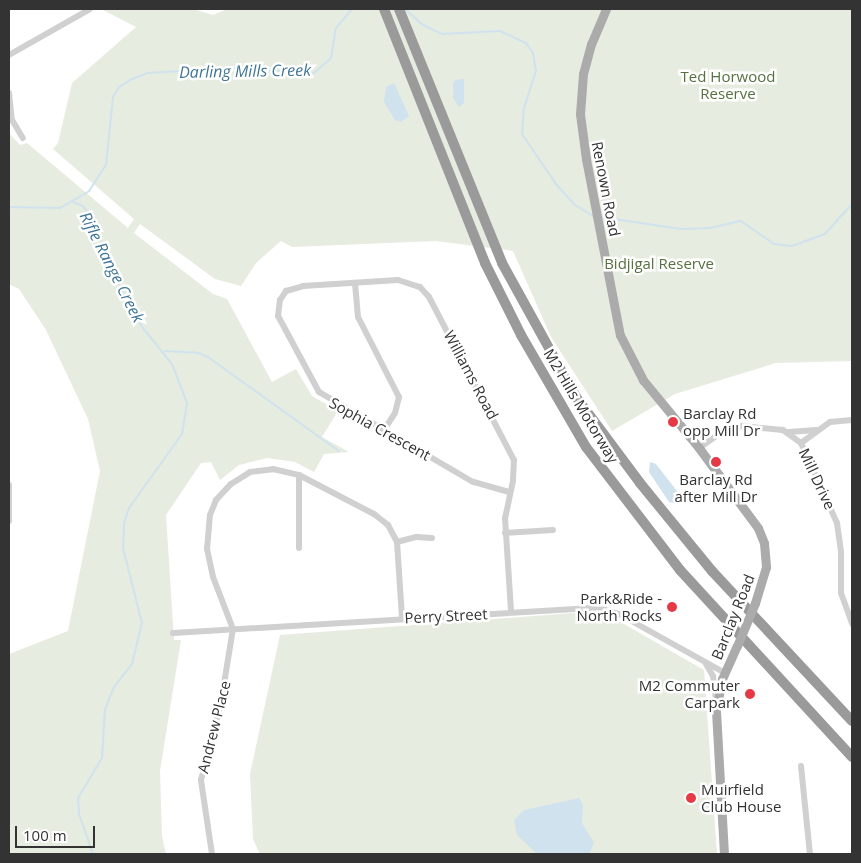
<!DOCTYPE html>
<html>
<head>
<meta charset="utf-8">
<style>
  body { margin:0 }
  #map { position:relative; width:861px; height:863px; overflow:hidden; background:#fff; font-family:"Open Sans",sans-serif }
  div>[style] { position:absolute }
  .green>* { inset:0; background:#e6ecdf }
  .water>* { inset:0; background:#cfe2ee }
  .stream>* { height:2px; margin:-1px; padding:0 1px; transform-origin:1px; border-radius:1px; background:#cfe2ee }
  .minor>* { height:6px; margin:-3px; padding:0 3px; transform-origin:3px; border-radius:3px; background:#d0d0d0 }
  .major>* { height:9px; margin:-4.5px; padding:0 4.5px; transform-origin:4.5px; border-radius:4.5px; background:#ababab }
  .highway>* { height:10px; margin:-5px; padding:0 5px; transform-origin:5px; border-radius:5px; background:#9a9a9a }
  .major-bridge>* { height:9px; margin:-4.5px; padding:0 4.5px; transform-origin:4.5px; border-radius:4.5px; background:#ababab }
  .dots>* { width:14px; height:14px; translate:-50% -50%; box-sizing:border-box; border:2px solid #fff; border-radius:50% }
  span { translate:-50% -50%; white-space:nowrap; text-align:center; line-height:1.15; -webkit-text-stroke:5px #fff; paint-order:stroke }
  .park-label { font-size:15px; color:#56703f }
  .street-label { font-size:15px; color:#333 }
  .poi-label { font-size:15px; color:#333 }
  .left { translate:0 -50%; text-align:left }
  .right { translate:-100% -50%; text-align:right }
  .water-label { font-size:16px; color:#3f7597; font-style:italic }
  .frame { position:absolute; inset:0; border:10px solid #333; pointer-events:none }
  .scale { position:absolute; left:15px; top:826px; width:80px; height:22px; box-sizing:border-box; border:2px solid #333; border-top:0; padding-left:6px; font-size:15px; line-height:18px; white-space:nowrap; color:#333; -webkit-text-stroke:4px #fff; paint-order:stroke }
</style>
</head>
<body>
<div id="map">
  <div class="green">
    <div style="clip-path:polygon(107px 9px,193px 9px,213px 15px,227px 9px,852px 9px,852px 361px,776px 363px,675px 394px,612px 431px,551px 337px,513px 251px,436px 241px,292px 247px,281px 241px,256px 263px,241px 286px,215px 279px,140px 224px,134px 233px,213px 294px,227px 299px,272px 382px,296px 369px,312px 396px,338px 411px,322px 437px,349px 452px,324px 454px,314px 472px,295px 462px,267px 458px,239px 465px,220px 480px,211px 462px,201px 463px,166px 515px,174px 640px,181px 640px,160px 771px,162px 836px,166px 854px,9px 854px,9px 654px,68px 631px,100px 471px,88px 419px,46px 330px,19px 289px,9px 284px,9px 133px,20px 145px,27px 143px,128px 228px,134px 219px,53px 149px,58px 143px,72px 83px,136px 27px,103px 10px)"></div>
    <div style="clip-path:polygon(573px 613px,610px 616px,704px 670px,717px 854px,260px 854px,253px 839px,250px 774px,280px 635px)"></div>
  </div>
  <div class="water">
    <div style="clip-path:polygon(464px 79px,464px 103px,459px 107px,453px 98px,453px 84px,455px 80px)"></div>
    <div style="clip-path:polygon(394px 83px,409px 116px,401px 122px,395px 120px,384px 102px,386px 87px)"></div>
    <div style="clip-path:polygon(650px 462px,656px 464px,680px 495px,678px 504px,669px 502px,649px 472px)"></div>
    <div style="clip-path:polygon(579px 798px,583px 805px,582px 823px,594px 843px,589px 854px,537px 854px,517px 835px,514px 820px,524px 810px)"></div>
  </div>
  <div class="stream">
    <div style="left:405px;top:9px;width:24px;rotate:42deg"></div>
    <div style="left:423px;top:25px;width:21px;rotate:25deg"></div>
    <div style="left:442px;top:34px;width:58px;rotate:-3deg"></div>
    <div style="left:500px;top:31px;width:29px;rotate:25deg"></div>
    <div style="left:526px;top:43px;width:12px;rotate:55deg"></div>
    <div style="left:533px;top:53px;width:18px;rotate:81deg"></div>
    <div style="left:536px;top:71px;width:38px;rotate:108deg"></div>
    <div style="left:524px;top:107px;width:27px;rotate:94deg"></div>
    <div style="left:522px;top:134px;width:60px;rotate:55.8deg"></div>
    <div style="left:556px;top:184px;width:28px;rotate:48deg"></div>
    <div style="left:575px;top:205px;width:21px;rotate:31deg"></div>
    <div style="left:73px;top:202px;width:11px;rotate:22deg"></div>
    <div style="left:83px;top:206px;width:16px;rotate:55deg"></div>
    <div style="left:92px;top:219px;width:56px;rotate:69deg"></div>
    <div style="left:112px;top:271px;width:65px;rotate:61.5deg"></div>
    <div style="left:143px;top:328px;width:46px;rotate:51.1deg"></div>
    <div style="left:172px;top:364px;width:42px;rotate:69deg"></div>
    <div style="left:187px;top:403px;width:31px;rotate:99deg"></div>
    <div style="left:182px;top:434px;width:91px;rotate:125.6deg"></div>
    <div style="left:129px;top:508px;width:16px;rotate:108deg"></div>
    <div style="left:124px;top:523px;width:25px;rotate:92deg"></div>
    <div style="left:123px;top:548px;width:77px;rotate:75.8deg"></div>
    <div style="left:142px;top:623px;width:42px;rotate:103.7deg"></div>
    <div style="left:132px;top:664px;width:29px;rotate:128deg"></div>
    <div style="left:114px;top:687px;width:24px;rotate:112deg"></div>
    <div style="left:105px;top:709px;width:49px;rotate:93.5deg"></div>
    <div style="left:102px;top:758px;width:47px;rotate:121deg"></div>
    <div style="left:78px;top:798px;width:16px;rotate:86deg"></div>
    <div style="left:79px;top:814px;width:42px;rotate:70.7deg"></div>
    <div style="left:9px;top:207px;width:51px;rotate:1.1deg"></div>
    <div style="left:60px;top:208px;width:34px;rotate:-30deg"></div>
    <div style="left:89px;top:191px;width:31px;rotate:-57deg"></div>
    <div style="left:106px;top:165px;width:68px;rotate:-84.1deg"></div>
    <div style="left:113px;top:97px;width:12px;rotate:-59deg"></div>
    <div style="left:119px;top:87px;width:15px;rotate:-32deg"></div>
    <div style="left:132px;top:79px;width:17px;rotate:-21deg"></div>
    <div style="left:148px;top:73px;width:81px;rotate:-3.5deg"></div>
    <div style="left:229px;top:68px;width:85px;rotate:3.4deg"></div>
    <div style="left:314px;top:73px;width:23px;rotate:-41deg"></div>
    <div style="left:331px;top:58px;width:30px;rotate:-81deg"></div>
    <div style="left:336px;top:28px;width:25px;rotate:-50deg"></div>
    <div style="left:600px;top:217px;width:82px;rotate:8.4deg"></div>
    <div style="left:681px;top:229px;width:29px;rotate:-2deg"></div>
    <div style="left:710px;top:228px;width:32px;rotate:-13deg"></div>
    <div style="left:741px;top:221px;width:40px;rotate:34.9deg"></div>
    <div style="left:774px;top:244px;width:18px;rotate:6deg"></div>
    <div style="left:792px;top:246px;width:35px;rotate:-20deg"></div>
    <div style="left:825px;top:234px;width:40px;rotate:-48deg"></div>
    <div style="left:165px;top:351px;width:33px;rotate:3deg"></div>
    <div style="left:198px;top:353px;width:11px;rotate:22deg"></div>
    <div style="left:208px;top:357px;width:161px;rotate:35.7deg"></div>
  </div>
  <div class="minor">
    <div style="left:9px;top:55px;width:93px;rotate:-29.6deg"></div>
    <div style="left:9px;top:93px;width:27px;rotate:84deg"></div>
    <div style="left:12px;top:120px;width:21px;rotate:59deg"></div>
    <div style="left:355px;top:283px;width:34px;rotate:85deg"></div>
    <div style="left:358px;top:317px;width:90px;rotate:62.9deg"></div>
    <div style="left:399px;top:397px;width:16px;rotate:104deg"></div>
    <div style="left:395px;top:413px;width:20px;rotate:123deg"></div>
    <div style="left:789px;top:432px;width:27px;rotate:-4deg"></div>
    <div style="left:801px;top:443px;width:36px;rotate:-36deg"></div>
    <div style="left:830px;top:422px;width:22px;rotate:-5deg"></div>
    <div style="left:699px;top:448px;width:28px;rotate:-35deg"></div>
    <div style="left:722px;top:432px;width:21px;rotate:-17deg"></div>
    <div style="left:742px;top:426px;width:41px;rotate:5.6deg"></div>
    <div style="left:783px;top:430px;width:22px;rotate:36deg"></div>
    <div style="left:801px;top:443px;width:88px;rotate:65.8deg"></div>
    <div style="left:837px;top:523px;width:30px;rotate:82deg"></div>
    <div style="left:841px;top:553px;width:40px;rotate:90deg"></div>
    <div style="left:841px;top:593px;width:33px;rotate:70deg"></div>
    <div style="left:299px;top:475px;width:73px;rotate:90deg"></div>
    <div style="left:9px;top:485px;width:36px;rotate:90deg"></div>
    <div style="left:509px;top:492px;width:37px;rotate:-164deg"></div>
    <div style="left:473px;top:482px;width:178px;rotate:-149.7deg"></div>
    <div style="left:319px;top:392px;width:86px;rotate:-118.3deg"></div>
    <div style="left:278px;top:316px;width:16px;rotate:-83deg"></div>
    <div style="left:280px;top:300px;width:11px;rotate:-56deg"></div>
    <div style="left:286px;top:291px;width:18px;rotate:-16deg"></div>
    <div style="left:303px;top:286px;width:95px;rotate:-3.6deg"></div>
    <div style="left:398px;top:280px;width:23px;rotate:18deg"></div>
    <div style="left:420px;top:287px;width:13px;rotate:48deg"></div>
    <div style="left:429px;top:297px;width:184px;rotate:62.5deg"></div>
    <div style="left:514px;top:460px;width:21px;rotate:93deg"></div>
    <div style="left:513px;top:481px;width:38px;rotate:102deg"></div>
    <div style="left:505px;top:518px;width:94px;rotate:86.3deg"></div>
    <div style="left:505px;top:533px;width:48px;rotate:-3.6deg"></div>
    <div style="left:397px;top:542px;width:20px;rotate:-15deg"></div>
    <div style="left:416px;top:537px;width:16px;rotate:4deg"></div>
    <div style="left:173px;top:633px;width:428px;rotate:-3.4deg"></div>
    <div style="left:600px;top:608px;width:20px;rotate:18deg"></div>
    <div style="left:619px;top:614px;width:121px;rotate:29.1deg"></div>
    <div style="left:706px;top:664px;width:14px;rotate:60deg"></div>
    <div style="left:713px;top:676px;width:23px;rotate:83deg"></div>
    <div style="left:801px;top:766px;width:88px;rotate:84.2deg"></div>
    <div style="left:212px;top:854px;width:75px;rotate:-98.5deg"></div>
    <div style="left:201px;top:780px;width:81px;rotate:-75.6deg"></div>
    <div style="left:221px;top:702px;width:74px;rotate:-80.7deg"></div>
    <div style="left:233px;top:629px;width:56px;rotate:-111deg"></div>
    <div style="left:213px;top:577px;width:29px;rotate:-102deg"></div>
    <div style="left:207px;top:549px;width:34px;rotate:-85deg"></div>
    <div style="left:210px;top:515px;width:16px;rotate:-68deg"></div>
    <div style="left:216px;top:500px;width:22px;rotate:-47deg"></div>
    <div style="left:231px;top:484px;width:22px;rotate:-32deg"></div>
    <div style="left:250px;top:472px;width:23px;rotate:-7deg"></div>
    <div style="left:273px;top:469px;width:27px;rotate:13deg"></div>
    <div style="left:299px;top:475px;width:85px;rotate:27.5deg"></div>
    <div style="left:374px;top:514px;width:18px;rotate:38deg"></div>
    <div style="left:388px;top:525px;width:19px;rotate:62deg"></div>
    <div style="left:397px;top:542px;width:76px;rotate:86.2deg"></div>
  </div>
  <div class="major">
    <div style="left:606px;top:9px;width:38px;rotate:113deg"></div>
    <div style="left:591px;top:44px;width:31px;rotate:105deg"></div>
    <div style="left:583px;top:74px;width:40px;rotate:94.3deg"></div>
    <div style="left:580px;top:114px;width:45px;rotate:82.4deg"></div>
    <div style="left:586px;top:159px;width:179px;rotate:79.1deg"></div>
    <div style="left:620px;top:335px;width:51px;rotate:62.9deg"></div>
    <div style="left:643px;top:380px;width:88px;rotate:50.5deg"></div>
    <div style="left:699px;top:448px;width:99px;rotate:53.6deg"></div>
    <div style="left:758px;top:528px;width:16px;rotate:68deg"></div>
    <div style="left:764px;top:543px;width:24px;rotate:85deg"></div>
    <div style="left:766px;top:567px;width:38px;rotate:107deg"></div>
    <div style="left:724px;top:854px;width:144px;rotate:-93.2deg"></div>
    <div style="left:716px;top:710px;width:32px;rotate:-79deg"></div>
    <div style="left:722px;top:679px;width:36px;rotate:-66deg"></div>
  </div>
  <div class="highway">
    <div style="left:384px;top:9px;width:273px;rotate:68.3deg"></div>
    <div style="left:485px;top:263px;width:80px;rotate:63.4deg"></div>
    <div style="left:521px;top:335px;width:129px;rotate:59.9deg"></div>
    <div style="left:586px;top:447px;width:155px;rotate:52.6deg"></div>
    <div style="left:680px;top:570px;width:254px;rotate:47.4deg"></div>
    <div style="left:399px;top:9px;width:274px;rotate:67.9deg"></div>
    <div style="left:502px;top:263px;width:153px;rotate:61.1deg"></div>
    <div style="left:576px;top:397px;width:107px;rotate:53.3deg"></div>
    <div style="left:640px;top:483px;width:114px;rotate:50.7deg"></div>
    <div style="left:712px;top:571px;width:205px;rotate:47deg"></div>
  </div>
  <div class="major-bridge">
    <div style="left:737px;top:646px;width:47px;rotate:-67.3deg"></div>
  </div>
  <div class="dots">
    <div style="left:673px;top:422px;background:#e63946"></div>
    <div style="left:716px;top:462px;background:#e63946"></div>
    <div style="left:672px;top:607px;background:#e63946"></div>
    <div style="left:750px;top:694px;background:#e63946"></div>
    <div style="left:691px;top:798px;background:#e63946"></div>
  </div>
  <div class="park-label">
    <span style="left:728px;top:85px">Ted Horwood<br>Reserve</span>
    <span style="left:659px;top:264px">Bidjigal Reserve</span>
  </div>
  <div class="street-label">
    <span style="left:606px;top:189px;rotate:79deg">Renown Road</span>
    <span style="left:471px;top:375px;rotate:62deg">Williams Road</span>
    <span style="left:581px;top:406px;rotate:59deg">M2 Hills Motorway</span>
    <span style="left:380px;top:429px;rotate:29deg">Sophia Crescent</span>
    <span style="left:817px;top:479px;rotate:65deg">Mill Drive</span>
    <span style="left:446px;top:616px;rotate:-3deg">Perry Street</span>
    <span style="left:733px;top:617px;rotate:-68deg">Barclay Road</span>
    <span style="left:214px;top:727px;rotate:-76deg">Andrew Place</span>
  </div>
  <div class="poi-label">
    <span class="left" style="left:683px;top:422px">Barclay Rd<br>opp Mill Dr</span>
    <span style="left:716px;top:488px">Barclay Rd<br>after Mill Dr</span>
    <span class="right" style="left:662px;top:607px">Park&amp;Ride -<br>North Rocks</span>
    <span class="right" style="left:740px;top:694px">M2 Commuter<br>Carpark</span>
    <span class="left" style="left:701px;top:798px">Muirfield<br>Club House</span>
  </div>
  <div class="water-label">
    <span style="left:245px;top:71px;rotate:-1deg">Darling Mills Creek</span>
    <span style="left:112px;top:267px;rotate:63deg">Rifle Range Creek</span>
  </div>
  <div class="frame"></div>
  <div class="scale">100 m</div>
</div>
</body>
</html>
